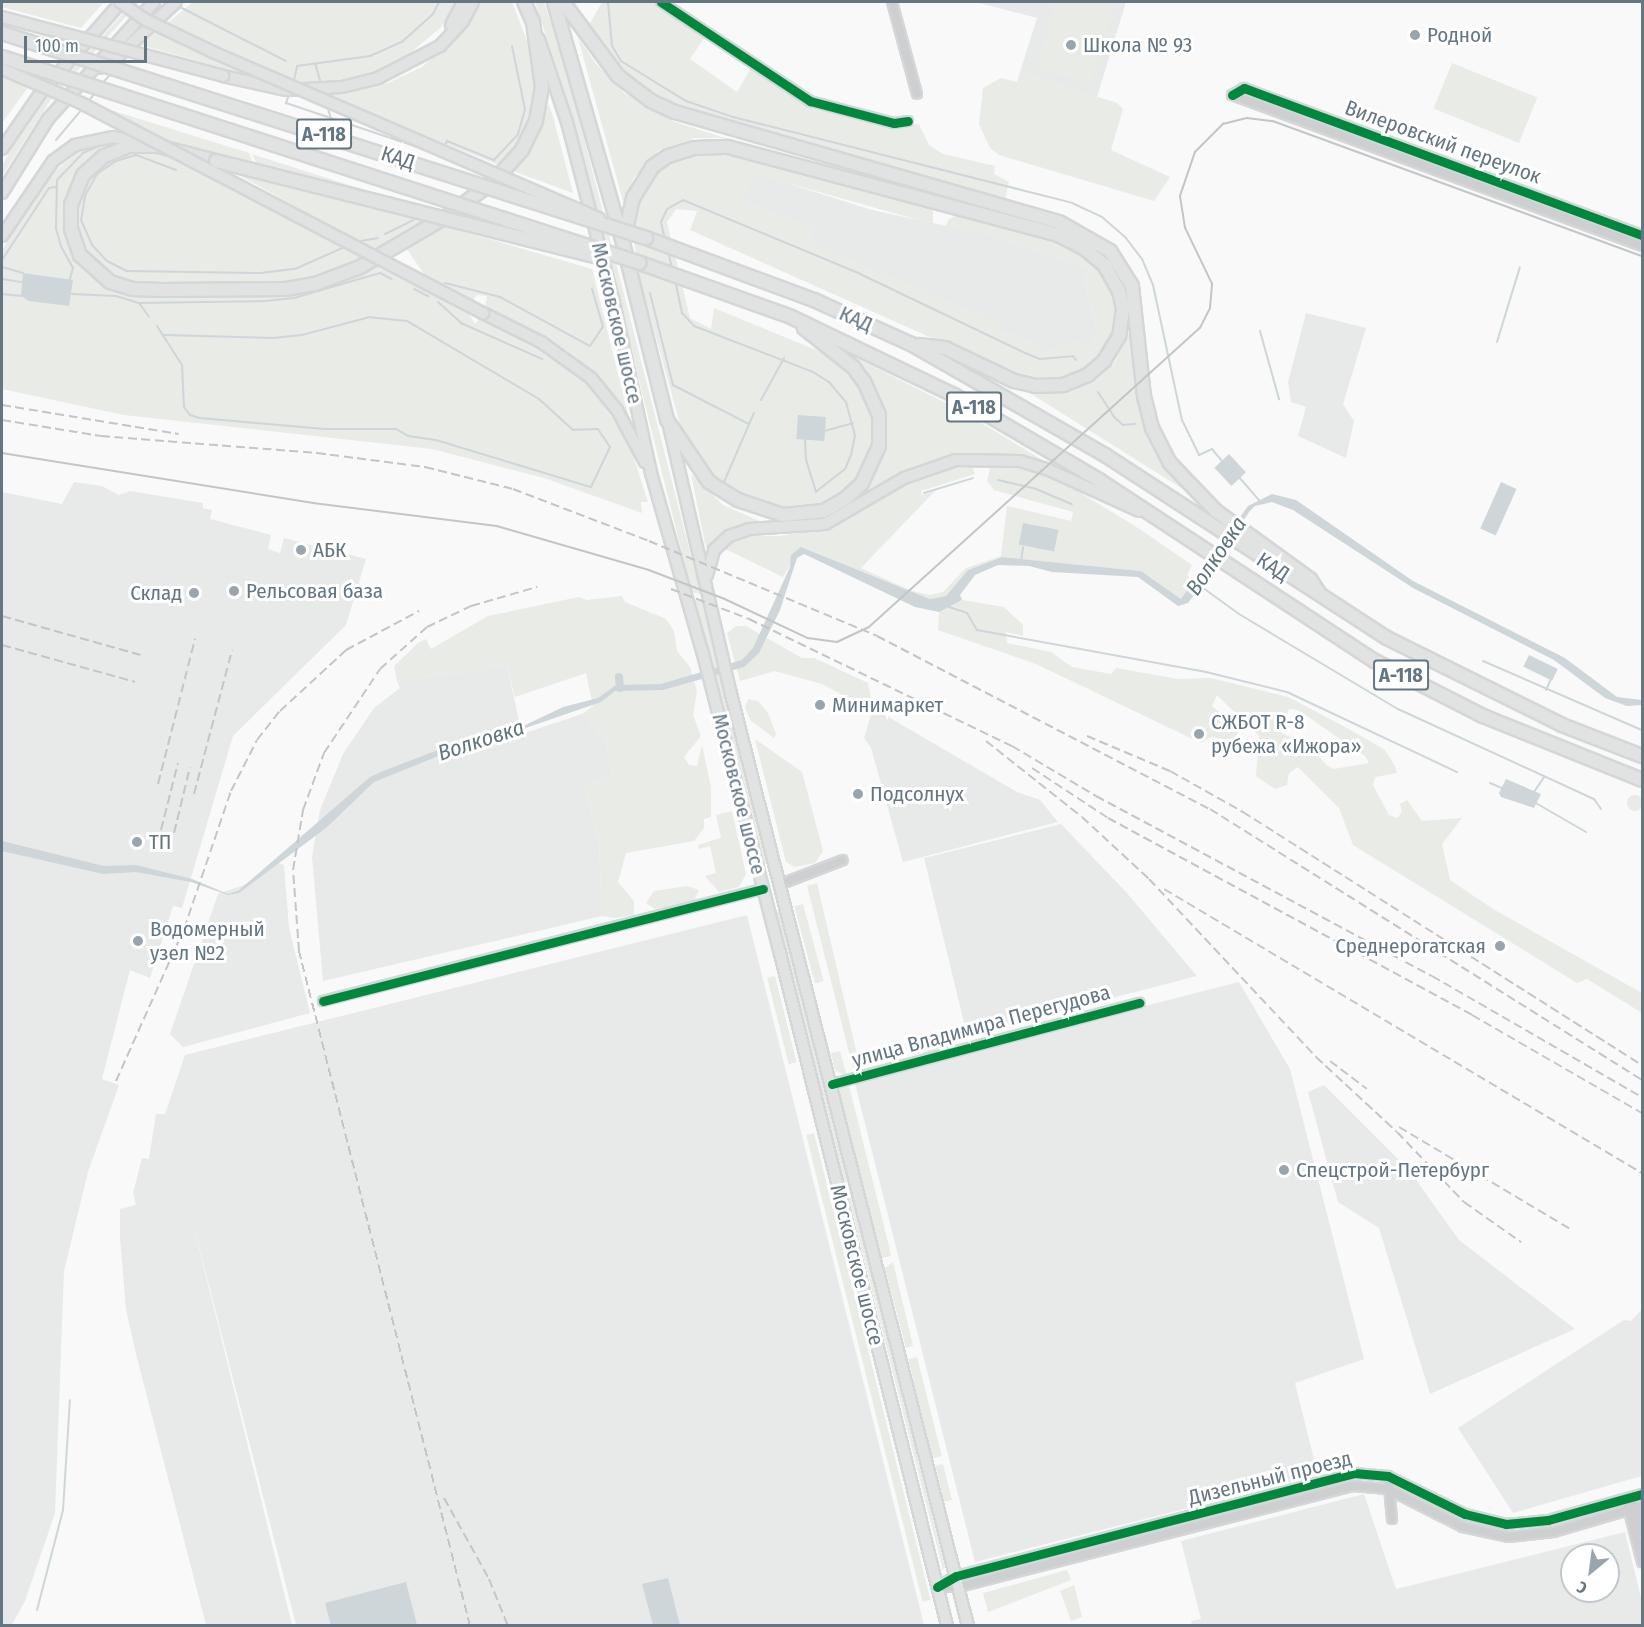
<!DOCTYPE html>
<html>
<head>
<meta charset="utf-8">
<style>
  body { margin:0 }
  #map { position:relative; width:1644px; height:1627px; overflow:hidden; background:#f9f9f9; font-family:"Fira Sans Condensed",sans-serif }
  div>[style] { position:absolute }
  .built>* { inset:0; background:#e8e9e9 }
  .green>* { inset:0; background:#e8ebe6; transform-origin:0 0 }
  .round { border-radius:50% }
  .water>* { inset:0; background:#ced6d9; transform-origin:0 0 }
  .stream>* { height:2px; margin:-1px; padding:0 1px; transform-origin:1px; border-radius:1px; background:#ced6d9 }
  .canal>* { height:8px; margin:-4px; padding:0 4px; transform-origin:4px; border-radius:4px; background:#ced6d9 }
  .roads { filter:drop-shadow(2px 0 #d5d6d7) drop-shadow(-2px 0 #d5d6d7) drop-shadow(0 2px #d5d6d7) drop-shadow(0 -2px #d5d6d7) }
  .minor>* { height:8px; margin:-4px; padding:0 4px; transform-origin:4px; border-radius:4px; background:#cecfd0 }
  .major>* { height:10px; margin:-5px; padding:0 5px; transform-origin:5px; border-radius:5px; background:#e1e2e2 }
  .highway>* { height:12px; margin:-6px; padding:0 6px; transform-origin:6px; border-radius:6px; background:#e1e2e2 }
  .tram>* { height:1.5px; margin:-0.75px; padding:0 0.75px; transform-origin:0.75px; border-radius:0.75px; background:#c3c5c6 }
  .rail>* { height:2px; margin-top:-1px; transform-origin:0; background:repeating-linear-gradient(90deg,#c3c5c6 0 9px,transparent 0 13.5px) }
  .bridges { filter:drop-shadow(2px 0 #d5d6d7) drop-shadow(-2px 0 #d5d6d7) drop-shadow(0 2px #d5d6d7) drop-shadow(0 -2px #d5d6d7) }
  .major-bridge>* { height:10px; margin:-5px; padding:0 5px; transform-origin:5px; border-radius:5px; background:#e1e2e2 }
  .highway-bridge>* { height:12px; margin:-6px; padding:0 6px; transform-origin:6px; border-radius:6px; background:#e1e2e2 }
  .cycleway>* { height:9px; margin:-4.5px; padding:0 4.5px; transform-origin:4.5px; border-radius:4.5px; background:#00873e }
  .dots>* { width:16px; height:16px; translate:-50% -50%; box-sizing:border-box; border:3px solid #fff; border-radius:50% }
  span { translate:-50% -50%; white-space:nowrap; text-align:center; line-height:1.15; -webkit-text-stroke:6px #fff; paint-order:stroke }
  .shield-label span { padding:2px 4px; background:#fff; border:2px solid; border-radius:4px; -webkit-text-stroke-width:0 }
  .shield-label { font-size:20px; color:#657683; font-weight:700 }
  .poi-label { font-size:21px; color:#657683 }
  .left { translate:0 -50%; text-align:left }
  .right { translate:-100% -50%; text-align:right }
  .street-label { font-size:21px; color:#657683 }
  .water-label { font-size:22px; color:#60757c; font-style:italic }
  .frame { position:absolute; inset:0; border:3px solid #657683; pointer-events:none }
  .north { position:absolute; left:1560px; top:1543px; width:60px; height:60px; box-sizing:border-box; background:#fff; border:2px solid #c1c8cd; border-radius:50%; rotate:209deg; font-size:16px; font-weight:700; line-height:24px; text-align:center; color:#657683 }
  .north::after { content:''; display:block; margin:auto; width:21px; height:27px; background:#99a4ac; clip-path:polygon(50% 0,100% 100%,50% 72%,0 100%) }
  .scale { position:absolute; left:24px; top:36px; width:123px; height:27px; box-sizing:border-box; border:3px solid #657683; border-top:0; padding-left:8px; font-size:18px; line-height:21px; white-space:nowrap; color:#657683; -webkit-text-stroke:4px #fff; paint-order:stroke }
</style>
</head>
<body>
<div id="map">
  <div class="built">
    <div style="clip-path:polygon(975px 2px,1126px 2px,1097px 97px,1020px 72px,1037px 18px)"></div>
    <div style="clip-path:polygon(755px 173px,872px 210px,998px 237px,1089px 268px,1084px 278px,1097px 331px,1089px 347px,1073px 342px,1043px 354px,1036px 344px,996px 329px,998px 322px,809px 243px,815px 229px,743px 201px)"></div>
    <div style="clip-path:polygon(1306px 313px,1366px 328px,1343px 404px,1354px 421px,1346px 458px,1298px 436px,1306px 407px,1291px 402px,1288px 382px)"></div>
    <div style="clip-path:polygon(74px 482px,102px 486px,119px 495px,130px 491px,203px 503px,203px 508px,212px 510px,210px 519px,271px 535px,268px 549px,280px 553px,284px 538px,366px 559px,346px 625px,233px 736px,182px 908px,173px 906px,150px 978px,130px 970px,102px 1079px,119px 1085px,88px 1172px,64px 1271px,55px 1513px,25px 1601px,11px 1626px,7px 1625px,2px 1624px,2px 492px,62px 504px)"></div>
    <div style="clip-path:polygon(507px 666px,522px 734px,582px 714px,605px 740px,613px 776px,584px 786px,599px 843px,602px 916px,323px 981px,312px 857px,320px 810px,343px 754px,374px 708px,400px 688px,397px 681px)"></div>
    <div style="clip-path:polygon(873px 708px,1017px 792px,1040px 800px,1058px 822px,903px 862px,871px 748px,864px 738px)"></div>
    <div style="clip-path:polygon(1061px 824px,1126px 892px,1197px 976px,984px 1031px,982px 1027px,975px 1028px,974px 1034px,967px 1035px,924px 858px)"></div>
    <div style="clip-path:polygon(277px 863px,284px 865px,289px 928px,310px 1013px,183px 1047px,170px 1034px,218px 894px,255px 881px)"></div>
    <div style="clip-path:polygon(747px 915px,924px 1625px,296px 1625px,189px 1207px,292px 1625px,206px 1625px,137px 1358px,126px 1310px,120px 1237px,120px 1209px,136px 1205px,133px 1193px,142px 1158px,149px 1159px,156px 1114px,165px 1114px,185px 1055px)"></div>
    <div style="clip-path:polygon(1239px 982px,1290px 1069px,1364px 1359px,1295px 1383px,1318px 1475px,975px 1562px,854px 1080px)"></div>
    <div style="clip-path:polygon(1324px 1085px,1409px 1170px,1459px 1240px,1575px 1329px,1430px 1394px,1379px 1228px,1338px 1202px,1308px 1092px)"></div>
    <div style="clip-path:polygon(1642px 1309px,1642px 1476px,1513px 1513px,1458px 1428px,1624px 1320px,1631px 1321px)"></div>
    <div style="clip-path:polygon(evenodd,1364px 1494px,1396px 1589px,1625px 1532px,1642px 1602px,1642px 1625px,1192px 1625px,1191px 1621px,1201px 1619px,1181px 1541px,1364px 1494px,1572px 1555px,1608px 1555px,1608px 1591px,1572px 1591px,1572px 1555px)"></div>
  </div>
  <div class="green">
    <div style="clip-path:polygon(2px 2px,104px 2px,81px 28px,2px 7px)"></div>
    <div style="clip-path:polygon(133px 2px,139px 2px,50px 101px,2px 176px,2px 166px,12px 147px,44px 102px)"></div>
    <div style="clip-path:polygon(193px 2px,457px 2px,440px 28px,402px 60px,376px 72px,322px 86px,275px 83px,141px 45px)"></div>
    <div style="clip-path:polygon(480px 2px,512px 2px,533px 56px,537px 101px,524px 138px,504px 167px,324px 95px,388px 83px,422px 67px,468px 27px)"></div>
    <div style="clip-path:polygon(535px 2px,544px 2px,565px 64px,701px 595px,693px 592px,686px 569px,575px 123px)"></div>
    <div style="clip-path:polygon(602px 2px,654px 2px,705px 37px,690px 59px,737px 92px,751px 68px,815px 109px,897px 127px,919px 124px,929px 145px,943px 154px,995px 166px,994px 174px,1009px 182px,1005px 200px,743px 129px,660px 98px,613px 62px,588px 27px)"></div>
    <div style="clip-path:polygon(1055px 2px,1115px 2px,1091px 84px,1036px 68px)"></div>
    <div style="clip-path:polygon(578px 38px,597px 65px,624px 93px,675px 122px,725px 138px,695px 138px,659px 150px,633px 179px,624px 205px)"></div>
    <div style="left:1452px;top:63px;width:92px;height:49px;rotate:22deg"></div>
    <div style="clip-path:polygon(1020px 72px,1117px 103px,1123px 109px,1111px 150px,1170px 177px,1154px 201px,999px 155px,990px 148px,979px 124px,983px 88px,1001px 78px,1017px 82px)"></div>
    <div style="clip-path:polygon(2px 77px,29px 86px,2px 123px)"></div>
    <div style="clip-path:polygon(548px 104px,552px 113px,573px 193px,513px 171px,535px 139px)"></div>
    <div style="clip-path:polygon(101px 107px,249px 153px,254px 166px,182px 149px)"></div>
    <div style="clip-path:polygon(98px 143px,99px 149px,80px 166px,71px 182px,64px 216px,73px 258px,90px 276px,137px 296px,276px 297px,339px 284px,377px 267px,468px 312px,475px 324px,480px 318px,547px 353px,591px 385px,630px 446px,648px 502px,641px 502px,642px 513px,544px 478px,432px 449px,124px 415px,2px 389px,2px 250px,47px 177px,84px 148px)"></div>
    <div style="clip-path:polygon(163px 150px,365px 260px,335px 274px,281px 286px,121px 283px,85px 255px,76px 232px,75px 204px,87px 177px,110px 157px,129px 151px)"></div>
    <div style="clip-path:polygon(717px 151px,928px 207px,933px 211px,933px 224px,755px 174px,744px 201px,815px 229px,810px 243px,999px 322px,996px 329px,1036px 344px,1043px 354px,1073px 342px,1089px 347px,1097px 331px,1084px 278px,1089px 268px,998px 237px,945px 227px,949px 219px,957px 215px,1076px 247px,1101px 267px,1115px 295px,1115px 330px,1107px 350px,1096px 364px,1064px 381px,1028px 381px,690px 230px,697px 211px,676px 209px,667px 222px,690px 318px,711px 329px,714px 308px,826px 354px,859px 386px,874px 419px,872px 450px,855px 485px,827px 505px,792px 511px,744px 499px,708px 475px,683px 435px,639px 276px,634px 241px,636px 205px,658px 169px,684px 155px)"></div>
    <div style="clip-path:polygon(252px 154px,396px 200px,259px 168px)"></div>
    <div style="clip-path:polygon(223px 166px,429px 221px,377px 252px)"></div>
    <div style="clip-path:polygon(441px 225px,592px 269px,630px 422px,614px 395px,567px 351px,485px 308px,487px 296px,477px 295px,471px 302px,427px 278px,406px 248px)"></div>
    <div style="clip-path:polygon(1133px 324px,1141px 392px,1186px 491px,1028px 392px,1075px 389px,1098px 378px,1115px 362px)"></div>
    <div style="clip-path:polygon(854px 357px,962px 411px,1044px 461px,1002px 454px,948px 457px,904px 473px,851px 505px,871px 480px,884px 433px,876px 392px)"></div>
    <div style="clip-path:polygon(991px 464px,1021px 468px,1058px 479px,1138px 528px,1192px 565px,1187px 575px,1195px 584px,1190px 591px,1181px 599px,1141px 571px,1002px 557px,968px 570px,946px 596px,930px 599px,801px 547px,783px 577px,723px 548px,743px 536px,780px 536px,832px 527px,890px 492px,933px 471px,972px 465px,975px 474px,921px 491px,922px 495px,935px 491px,861px 568px,912px 591px,930px 595px,943px 592px,966px 568px,1001px 556px,1007px 506px,1071px 521px,1073px 512px,994px 490px,987px 481px)"></div>
    <div style="clip-path:polygon(691px 474px,723px 505px,766px 524px,727px 530px,706px 548px)"></div>
    <div style="clip-path:polygon(622px 596px,625px 602px,666px 619px,674px 631px,677px 651px,690px 667px,697px 691px,693px 715px,701px 736px,684px 757px,689px 765px,697px 766px,702px 745px,711px 787px,711px 817px,704px 819px,704px 828px,694px 841px,626px 853px,618px 882px,634px 901px,634px 915px,615px 918px,602px 916px,599px 843px,584px 786px,613px 776px,605px 740px,582px 714px,593px 706px,586px 673px,515px 697px,507px 666px,397px 681px,394px 666px,418px 643px,426px 639px,431px 649px,488px 616px,579px 597px,587px 600px)"></div>
    <div style="clip-path:polygon(695px 600px,703px 602px,768px 863px,764px 864px)"></div>
    <div style="clip-path:polygon(evenodd,962px 600px,1004px 607px,1023px 625px,1023px 636px,1006px 632px,1007px 643px,1051px 652px,1072px 667px,1111px 674px,1116px 668px,1178px 679px,1211px 678px,1288px 697px,1347px 728px,1385px 750px,1395px 766px,1397px 773px,1375px 777px,1373px 785px,1389px 815px,1397px 818px,1402px 812px,1400px 804px,1407px 800px,1422px 821px,1462px 818px,1442px 844px,1450px 880px,1493px 909px,1642px 993px,1642px 1013px,1587px 979px,1577px 983px,1353px 845px,1339px 808px,1298px 767px,1289px 773px,1287px 785px,1275px 789px,1256px 776px,1259px 736px,1217px 695px,1212px 706px,1240px 729px,1233px 741px,1211px 737px,1201px 743px,1036px 664px,938px 630px,939px 612px,962px 600px,1289px 709px,1298px 710px,1365px 756px,1369px 763px,1334px 769px,1326px 765px,1315px 751px,1282px 733px,1289px 709px)"></div>
    <div style="clip-path:polygon(736px 626px,746px 626px,802px 658px,814px 658px,868px 683px,871px 699px,862px 705px,822px 684px,775px 671px,740px 681px,727px 633px)"></div>
    <div style="clip-path:polygon(748px 699px,758px 701px,768px 713px,776px 734px,774px 738px,750px 720px,745px 707px)"></div>
    <div style="clip-path:polygon(755px 739px,802px 772px,823px 851px,815px 863px,795px 867px,786px 862px)"></div>
    <div class="round" style="left:1627px;top:795px;width:16px;height:16px"></div>
    <div style="clip-path:polygon(732px 811px,746px 874px,739px 887px,719px 892px,705px 876px,716px 873px,710px 846px,699px 849px,698px 845px,721px 838px,716px 815px)"></div>
    <div style="clip-path:polygon(817px 883px,858px 1059px,864px 1063px,864px 1074px,855px 1076px,807px 886px)"></div>
    <div style="clip-path:polygon(687px 886px,699px 890px,694px 901px,655px 909px,646px 903px,654px 891px)"></div>
    <div style="left:803px;top:904px;width:80px;height:9px;rotate:75deg"></div>
    <div style="clip-path:polygon(780px 911px,945px 1567px,943px 1570px,776px 912px)"></div>
    <div style="left:775px;top:976px;width:89px;height:8px;rotate:76deg"></div>
    <div style="clip-path:polygon(937px 1035px,940px 1045px,936px 1052px,917px 1054px,912px 1041px)"></div>
    <div style="clip-path:polygon(899px 1044px,902px 1055px,897px 1060px,871px 1064px,868px 1052px)"></div>
    <div style="clip-path:polygon(840px 1051px,847px 1077px,835px 1070px,831px 1053px)"></div>
    <div style="left:849px;top:1086px;width:175px;height:13px;rotate:76deg"></div>
    <div style="left:814px;top:1133px;width:481px;height:8px;rotate:76deg"></div>
    <div style="clip-path:polygon(893px 1262px,913px 1346px,906px 1348px,885px 1268px)"></div>
    <div style="left:917px;top:1357px;width:102px;height:9px;rotate:76deg"></div>
    <div style="left:943px;top:1464px;width:37px;height:8px;rotate:76deg"></div>
    <div style="clip-path:polygon(1067px 1570px,1071px 1580px,988px 1612px,983px 1593px)"></div>
    <div style="clip-path:polygon(1074px 1585px,1082px 1617px,1071px 1621px,1060px 1591px)"></div>
  </div>
  <div class="water">
    <div style="clip-path:polygon(23px 273px,73px 280px,69px 306px,29px 301px,21px 296px)"></div>
    <div style="left:798px;top:415px;width:28px;height:24px;rotate:4deg"></div>
    <div style="left:1229px;top:454px;width:25px;height:20px;rotate:47deg"></div>
    <div style="left:1501px;top:482px;width:17px;height:51px;rotate:24deg"></div>
    <div style="clip-path:polygon(1272px 494px,1296px 500px,1413px 581px,1565px 658px,1617px 697px,1642px 700px,1642px 705px,1627px 706px,1605px 698px,1554px 660px,1413px 588px,1293px 510px,1272px 502px,1255px 506px,1249px 512px,1198px 590px,1188px 603px,1178px 606px,1138px 577px,1052px 572px,1029px 566px,998px 565px,975px 575px,960px 595px,962px 600px,939px 612px,915px 607px,804px 554px,797px 558px,780px 610px,759px 653px,744px 667px,663px 690px,615px 691px,601px 702px,520px 730px,473px 742px,374px 782px,326px 828px,239px 893px,228px 895px,191px 882px,136px 872px,103px 874px,2px 851px,2px 841px,104px 866px,136px 865px,192px 879px,228px 894px,238px 891px,370px 777px,383px 771px,472px 737px,519px 728px,563px 707px,598px 698px,616px 685px,661px 684px,742px 660px,753px 648px,790px 567px,791px 555px,801px 547px,930px 599px,946px 596px,968px 570px,1002px 557px,1141px 571px,1181px 599px,1248px 506px)"></div>
    <div style="left:1023px;top:523px;width:36px;height:22px;rotate:11deg"></div>
    <div style="left:1529px;top:655px;width:32px;height:13px;rotate:26deg"></div>
    <div style="clip-path:polygon(1506px 779px,1541px 794px,1534px 808px,1501px 797px,1499px 793px)"></div>
    <div style="clip-path:polygon(668px 1578px,680px 1625px,653px 1625px,642px 1584px)"></div>
    <div style="clip-path:polygon(406px 1582px,417px 1625px,331px 1625px,325px 1603px)"></div>
  </div>
  <div class="stream">
    <div style="left:608px;top:2px;width:44px;rotate:84.8deg"></div>
    <div style="left:612px;top:46px;width:17px;rotate:59deg"></div>
    <div style="left:621px;top:61px;width:76px;rotate:31.6deg"></div>
    <div style="left:686px;top:101px;width:50px;rotate:18.8deg"></div>
    <div style="left:733px;top:117px;width:350px;rotate:14.2deg"></div>
    <div style="left:1072px;top:203px;width:33px;rotate:25deg"></div>
    <div style="left:1102px;top:217px;width:32px;rotate:41deg"></div>
    <div style="left:1126px;top:238px;width:26px;rotate:53deg"></div>
    <div style="left:1142px;top:259px;width:28px;rotate:67deg"></div>
    <div style="left:1153px;top:285px;width:138px;rotate:77.9deg"></div>
    <div style="left:1182px;top:420px;width:39px;rotate:64deg"></div>
    <div style="left:1199px;top:455px;width:14px;rotate:-25deg"></div>
    <div style="left:1212px;top:449px;width:17px;rotate:50deg"></div>
    <div style="left:176px;top:5px;width:123px;rotate:27deg"></div>
    <div style="left:315px;top:63px;width:22px;rotate:74deg"></div>
    <div style="left:102px;top:84px;width:16px;rotate:-50deg"></div>
    <div style="left:293px;top:84px;width:18px;rotate:-77deg"></div>
    <div style="left:297px;top:66px;width:74px;rotate:-7.8deg"></div>
    <div style="left:370px;top:56px;width:36px;rotate:-24deg"></div>
    <div style="left:403px;top:41px;width:40px;rotate:-42deg"></div>
    <div style="left:433px;top:14px;width:13px;rotate:-63deg"></div>
    <div style="left:289px;top:95px;width:9px;rotate:111deg"></div>
    <div style="left:286px;top:103px;width:163px;rotate:18.5deg"></div>
    <div style="left:87px;top:103px;width:13px;rotate:-51deg"></div>
    <div style="left:327px;top:106px;width:13px;rotate:72deg"></div>
    <div style="left:56px;top:140px;width:43px;rotate:-49.7deg"></div>
    <div style="left:444px;top:147px;width:7px;rotate:-63deg"></div>
    <div style="left:447px;top:141px;width:51px;rotate:22deg"></div>
    <div style="left:494px;top:160px;width:35px;rotate:-47deg"></div>
    <div style="left:518px;top:134px;width:26px;rotate:-74deg"></div>
    <div style="left:525px;top:109px;width:64px;rotate:-101.7deg"></div>
    <div style="left:176px;top:170px;width:43px;rotate:-159.4deg"></div>
    <div style="left:136px;top:155px;width:21px;rotate:163deg"></div>
    <div style="left:116px;top:161px;width:23px;rotate:146deg"></div>
    <div style="left:97px;top:174px;width:25px;rotate:119deg"></div>
    <div style="left:85px;top:196px;width:24px;rotate:99deg"></div>
    <div style="left:81px;top:220px;width:27px;rotate:66deg"></div>
    <div style="left:92px;top:245px;width:22px;rotate:47deg"></div>
    <div style="left:107px;top:261px;width:22px;rotate:27deg"></div>
    <div style="left:127px;top:271px;width:134px;rotate:0.9deg"></div>
    <div style="left:261px;top:273px;width:34px;rotate:-7deg"></div>
    <div style="left:295px;top:269px;width:57px;rotate:-23.9deg"></div>
    <div style="left:385px;top:234px;width:32px;rotate:-26deg"></div>
    <div style="left:665px;top:240px;width:18px;rotate:-103deg"></div>
    <div style="left:661px;top:222px;width:14px;rotate:-65deg"></div>
    <div style="left:667px;top:209px;width:18px;rotate:-29deg"></div>
    <div style="left:683px;top:200px;width:190px;rotate:22.6deg"></div>
    <div style="left:858px;top:273px;width:185px;rotate:25.6deg"></div>
    <div style="left:1025px;top:353px;width:16px;rotate:22deg"></div>
    <div style="left:1040px;top:359px;width:33px;rotate:-5deg"></div>
    <div style="left:1073px;top:356px;width:5px;rotate:53deg"></div>
    <div style="left:355px;top:242px;width:23px;rotate:-10deg"></div>
    <div style="left:668px;top:251px;width:18px;rotate:77deg"></div>
    <div style="left:2px;top:260px;width:86px;rotate:-56.9deg"></div>
    <div style="left:49px;top:188px;width:7px;rotate:-8deg"></div>
    <div style="left:2px;top:267px;width:22px;rotate:16deg"></div>
    <div style="left:2px;top:279px;width:20px;rotate:9deg"></div>
    <div style="left:675px;top:280px;width:34px;rotate:78deg"></div>
    <div style="left:682px;top:313px;width:18px;rotate:47deg"></div>
    <div style="left:694px;top:326px;width:128px;rotate:21.1deg"></div>
    <div style="left:813px;top:372px;width:19px;rotate:32deg"></div>
    <div style="left:829px;top:382px;width:26px;rotate:50deg"></div>
    <div style="left:846px;top:402px;width:34px;rotate:75deg"></div>
    <div style="left:855px;top:435px;width:20px;rotate:101deg"></div>
    <div style="left:851px;top:455px;width:15px;rotate:113deg"></div>
    <div style="left:845px;top:469px;width:37px;rotate:142deg"></div>
    <div style="left:816px;top:492px;width:34px;rotate:-107deg"></div>
    <div style="left:806px;top:460px;width:22px;rotate:-93deg"></div>
    <div style="left:69px;top:282px;width:15px;rotate:-74deg"></div>
    <div style="left:73px;top:268px;width:25px;rotate:-119deg"></div>
    <div style="left:61px;top:246px;width:19px;rotate:-106deg"></div>
    <div style="left:56px;top:228px;width:48px;rotate:-88.8deg"></div>
    <div style="left:57px;top:180px;width:37px;rotate:-46deg"></div>
    <div style="left:83px;top:153px;width:15px;rotate:-23deg"></div>
    <div style="left:445px;top:283px;width:57px;rotate:14.3deg"></div>
    <div style="left:500px;top:297px;width:102px;rotate:28.6deg"></div>
    <div style="left:590px;top:346px;width:23px;rotate:-56deg"></div>
    <div style="left:603px;top:327px;width:40px;rotate:-106deg"></div>
    <div style="left:414px;top:289px;width:16px;rotate:27deg"></div>
    <div style="left:650px;top:293px;width:95px;rotate:76deg"></div>
    <div style="left:673px;top:385px;width:85px;rotate:27.2deg"></div>
    <div style="left:2px;top:294px;width:19px;rotate:6deg"></div>
    <div style="left:72px;top:294px;width:44px;rotate:2.6deg"></div>
    <div style="left:116px;top:296px;width:24px;rotate:17deg"></div>
    <div style="left:139px;top:303px;width:17px;rotate:54deg"></div>
    <div style="left:438px;top:302px;width:31px;rotate:42deg"></div>
    <div style="left:461px;top:323px;width:89px;rotate:24deg"></div>
    <div style="left:139px;top:303px;width:126px;rotate:-0.9deg"></div>
    <div style="left:265px;top:301px;width:29px;rotate:-6deg"></div>
    <div style="left:294px;top:298px;width:90px;rotate:-16.2deg"></div>
    <div style="left:380px;top:273px;width:13px;rotate:27deg"></div>
    <div style="left:157px;top:326px;width:46px;rotate:57.3deg"></div>
    <div style="left:182px;top:365px;width:42px;rotate:87.3deg"></div>
    <div style="left:184px;top:407px;width:10px;rotate:53deg"></div>
    <div style="left:190px;top:415px;width:10px;rotate:17deg"></div>
    <div style="left:200px;top:418px;width:125px;rotate:5deg"></div>
    <div style="left:325px;top:429px;width:71px"></div>
    <div style="left:396px;top:429px;width:14px;rotate:30deg"></div>
    <div style="left:408px;top:436px;width:28px;rotate:8deg"></div>
    <div style="left:436px;top:440px;width:162px;rotate:16.9deg"></div>
    <div style="left:591px;top:487px;width:44px;rotate:-64.6deg"></div>
    <div style="left:610px;top:447px;width:22px;rotate:-124deg"></div>
    <div style="left:598px;top:429px;width:25px;rotate:178deg"></div>
    <div style="left:573px;top:430px;width:46px;rotate:-137.6deg"></div>
    <div style="left:539px;top:399px;width:153px;rotate:-149.4deg"></div>
    <div style="left:407px;top:321px;width:37px;rotate:-174deg"></div>
    <div style="left:370px;top:317px;width:70px;rotate:165.2deg"></div>
    <div style="left:302px;top:335px;width:27px;rotate:174deg"></div>
    <div style="left:275px;top:338px;width:111px;rotate:-178.5deg"></div>
    <div style="left:1260px;top:331px;width:71px;rotate:74.4deg"></div>
    <div style="left:1497px;top:342px;width:78px;rotate:-73deg"></div>
    <div style="left:1098px;top:392px;width:30px;rotate:57deg"></div>
    <div style="left:1114px;top:417px;width:12px;rotate:42deg"></div>
    <div style="left:1123px;top:425px;width:12px;rotate:-5deg"></div>
    <div style="left:761px;top:400px;width:48px;rotate:-61.3deg"></div>
    <div style="left:824px;top:431px;width:30px;rotate:-15deg"></div>
    <div style="left:1238px;top:476px;width:33px;rotate:49deg"></div>
    <div style="left:998px;top:480px;width:39px;rotate:13deg"></div>
    <div style="left:1036px;top:489px;width:39px;rotate:23deg"></div>
    <div style="left:724px;top:482px;width:75px;rotate:-66.5deg"></div>
    <div style="left:924px;top:493px;width:51px;rotate:-17deg"></div>
    <div style="left:1021px;top:562px;width:15px;rotate:-82deg"></div>
    <div style="left:1199px;top:585px;width:49px;rotate:35.9deg"></div>
    <div style="left:1239px;top:614px;width:185px;rotate:30.9deg"></div>
    <div style="left:1398px;top:709px;width:216px;rotate:24.7deg"></div>
    <div style="left:1594px;top:799px;width:12px;rotate:55deg"></div>
    <div style="left:949px;top:607px;width:19px;rotate:18deg"></div>
    <div style="left:967px;top:613px;width:20px;rotate:60deg"></div>
    <div style="left:977px;top:630px;width:233px;rotate:10.4deg"></div>
    <div style="left:1206px;top:672px;width:83px;rotate:13.9deg"></div>
    <div style="left:1287px;top:692px;width:188px;rotate:25.2deg"></div>
    <div style="left:1483px;top:661px;width:173px;rotate:23.5deg"></div>
    <div style="left:1546px;top:690px;width:12px;rotate:-66deg"></div>
    <div style="left:1490px;top:783px;width:15px;rotate:23deg"></div>
    <div style="left:1534px;top:792px;width:18px;rotate:-56deg"></div>
    <div style="left:1534px;top:802px;width:60px;rotate:30deg"></div>
    <div style="left:37px;top:1610px;width:103px;rotate:-75.4deg"></div>
    <div style="left:63px;top:1510px;width:110px;rotate:-86.4deg"></div>
  </div>
  <div class="canal">
    <div style="left:619px;top:677px;width:11px;rotate:85deg"></div>
  </div>
  <div class="roads">
    <div class="minor">
      <div style="left:661px;top:2px;width:179px;rotate:33.6deg"></div>
      <div style="left:810px;top:101px;width:87px;rotate:14.7deg"></div>
      <div style="left:894px;top:123px;width:14px;rotate:-8deg"></div>
      <div style="left:892px;top:2px;width:95px;rotate:74.8deg"></div>
      <div style="left:1232px;top:95px;width:14px;rotate:-30deg"></div>
      <div style="left:1244px;top:88px;width:424px;rotate:20.3deg"></div>
      <div style="left:1232px;top:95px;width:437px;rotate:20.2deg"></div>
      <div style="left:781px;top:884px;width:66px;rotate:-21.2deg"></div>
      <div style="left:323px;top:1001px;width:454px;rotate:-14.3deg"></div>
      <div style="left:832px;top:1084px;width:318px;rotate:-14.8deg"></div>
      <div style="left:1388px;top:1476px;width:43px;rotate:84.7deg"></div>
      <div style="left:1633px;top:1504px;width:29px;rotate:72deg"></div>
      <div style="left:1628px;top:1507px;width:57px;rotate:75.7deg"></div>
      <div style="left:937px;top:1587px;width:22px;rotate:-30deg"></div>
      <div style="left:956px;top:1576px;width:411px;rotate:-14.5deg"></div>
      <div style="left:1354px;top:1473px;width:34px;rotate:5deg"></div>
      <div style="left:1388px;top:1476px;width:86px;rotate:26.3deg"></div>
      <div style="left:1465px;top:1514px;width:42px;rotate:13.7deg"></div>
      <div style="left:1506px;top:1524px;width:42px;rotate:-5.4deg"></div>
      <div style="left:1548px;top:1520px;width:98px;rotate:-15.5deg"></div>
      <div style="left:939px;top:1587px;width:20px"></div>
      <div style="left:959px;top:1587px;width:407px;rotate:-14.4deg"></div>
      <div style="left:1353px;top:1486px;width:35px;rotate:5deg"></div>
      <div style="left:1388px;top:1489px;width:84px;rotate:26.9deg"></div>
      <div style="left:1463px;top:1527px;width:47px;rotate:12.3deg"></div>
      <div style="left:1509px;top:1537px;width:45px;rotate:-6.3deg"></div>
      <div style="left:1554px;top:1532px;width:92px;rotate:-16.5deg"></div>
    </div>
    <div class="major">
      <div style="left:451px;top:25px;width:26px;rotate:-62deg"></div>
      <div style="left:539px;top:39px;width:88px;rotate:71.4deg"></div>
      <div style="left:567px;top:122px;width:187px;rotate:75.4deg"></div>
      <div style="left:614px;top:303px;width:174px;rotate:77.7deg"></div>
      <div style="left:651px;top:473px;width:188px;rotate:74deg"></div>
      <div style="left:703px;top:654px;width:309px;rotate:75.6deg"></div>
      <div style="left:780px;top:953px;width:693px;rotate:76.06deg"></div>
      <div style="left:99px;top:68px;width:20px;rotate:-30deg"></div>
      <div style="left:116px;top:58px;width:82px;rotate:-43deg"></div>
      <div style="left:223px;top:76px;width:65px;rotate:12.5deg"></div>
      <div style="left:286px;top:90px;width:56px;rotate:-3.1deg"></div>
      <div style="left:342px;top:87px;width:37px;rotate:-14deg"></div>
      <div style="left:378px;top:78px;width:70px;rotate:-27.3deg"></div>
      <div style="left:440px;top:46px;width:34px;rotate:-47deg"></div>
      <div style="left:463px;top:21px;width:21px;rotate:-62deg"></div>
      <div style="left:2px;top:149px;width:67px;rotate:-55.4deg"></div>
      <div style="left:40px;top:94px;width:123px;rotate:-48.6deg"></div>
      <div style="left:2px;top:193px;width:87px;rotate:-58.1deg"></div>
      <div style="left:48px;top:119px;width:158px;rotate:-47.8deg"></div>
      <div style="left:2px;top:236px;width:91px;rotate:-55.8deg"></div>
      <div style="left:53px;top:161px;width:27px;rotate:-36deg"></div>
      <div style="left:75px;top:145px;width:38px;rotate:-12deg"></div>
      <div style="left:112px;top:137px;width:39px;rotate:10deg"></div>
      <div style="left:483px;top:313px;width:65px;rotate:26.6deg"></div>
      <div style="left:541px;top:342px;width:62px;rotate:35.8deg"></div>
      <div style="left:591px;top:378px;width:41px;rotate:50.9deg"></div>
      <div style="left:617px;top:410px;width:59px;rotate:61.7deg"></div>
      <div style="left:669px;top:426px;width:275px;rotate:77deg"></div>
      <div style="left:731px;top:694px;width:962px;rotate:75.73deg"></div>
      <div style="left:707px;top:575px;width:26px;rotate:-74deg"></div>
      <div style="left:714px;top:550px;width:21px;rotate:-43deg"></div>
      <div style="left:729px;top:536px;width:21px;rotate:-19deg"></div>
      <div style="left:749px;top:529px;width:76px;rotate:-3.8deg"></div>
      <div style="left:825px;top:524px;width:91px;rotate:-30.2deg"></div>
      <div style="left:904px;top:478px;width:55px;rotate:-19.1deg"></div>
      <div style="left:956px;top:460px;width:64px;rotate:0.9deg"></div>
      <div style="left:1020px;top:461px;width:30px;rotate:17deg"></div>
      <div style="left:1049px;top:470px;width:99px;rotate:24.5deg"></div>
    </div>
    <div class="highway">
      <div style="left:554px;top:2px;width:251px;rotate:74deg"></div>
      <div style="left:623px;top:243px;width:182px;rotate:76deg"></div>
      <div style="left:667px;top:420px;width:75px;rotate:55.9deg"></div>
      <div style="left:709px;top:482px;width:34px;rotate:32deg"></div>
      <div style="left:738px;top:500px;width:47px;rotate:18.4deg"></div>
      <div style="left:783px;top:515px;width:41px;rotate:-5.6deg"></div>
      <div style="left:824px;top:511px;width:24px;rotate:-30deg"></div>
      <div style="left:845px;top:499px;width:23px;rotate:-43deg"></div>
      <div style="left:862px;top:483px;width:41px;rotate:-65.3deg"></div>
      <div style="left:879px;top:446px;width:31px;rotate:-90deg"></div>
      <div style="left:879px;top:415px;width:36px;rotate:-114deg"></div>
      <div style="left:864px;top:382px;width:19px;rotate:-126deg"></div>
      <div style="left:853px;top:367px;width:63px;rotate:-141.5deg"></div>
      <div style="left:563px;top:2px;width:92px;rotate:53.4deg"></div>
      <div style="left:618px;top:76px;width:41px;rotate:37.1deg"></div>
      <div style="left:651px;top:101px;width:26px;rotate:25deg"></div>
      <div style="left:675px;top:112px;width:399px;rotate:16deg"></div>
      <div style="left:1059px;top:222px;width:59px;rotate:29.6deg"></div>
      <div style="left:1110px;top:251px;width:41px;rotate:57.8deg"></div>
      <div style="left:1132px;top:286px;width:111px;rotate:83.8deg"></div>
      <div style="left:1144px;top:396px;width:33px;rotate:76deg"></div>
      <div style="left:1152px;top:428px;width:38px;rotate:63deg"></div>
      <div style="left:1169px;top:462px;width:68px;rotate:46.2deg"></div>
      <div style="left:1216px;top:511px;width:116px;rotate:35.9deg"></div>
      <div style="left:1310px;top:579px;width:17px;rotate:57deg"></div>
      <div style="left:216px;top:161px;width:60px;rotate:-165.5deg"></div>
      <div style="left:158px;top:146px;width:29px;rotate:180deg"></div>
      <div style="left:129px;top:146px;width:27px;rotate:158deg"></div>
      <div style="left:104px;top:156px;width:28px;rotate:138deg"></div>
      <div style="left:83px;top:175px;width:32px;rotate:112deg"></div>
      <div style="left:71px;top:205px;width:24px;rotate:90deg"></div>
      <div style="left:71px;top:229px;width:28px;rotate:71deg"></div>
      <div style="left:80px;top:255px;width:40px;rotate:42deg"></div>
      <div style="left:110px;top:282px;width:24px;rotate:17deg"></div>
      <div style="left:133px;top:289px;width:30px;rotate:2deg"></div>
      <div style="left:163px;top:290px;width:123px;rotate:-0.5deg"></div>
      <div style="left:286px;top:289px;width:29px;rotate:-10deg"></div>
      <div style="left:315px;top:284px;width:48px;rotate:-20.7deg"></div>
      <div style="left:360px;top:267px;width:103px;rotate:-30.3deg"></div>
      <div style="left:449px;top:215px;width:58px;rotate:-37.3deg"></div>
      <div style="left:495px;top:180px;width:40px;rotate:-48deg"></div>
      <div style="left:522px;top:150px;width:32px;rotate:-64deg"></div>
      <div style="left:536px;top:121px;width:35px;rotate:-80deg"></div>
      <div style="left:542px;top:87px;width:66px;rotate:-97.9deg"></div>
      <div style="left:533px;top:22px;width:22px;rotate:-114deg"></div>
      <div style="left:624px;top:238px;width:41px;rotate:-77.3deg"></div>
      <div style="left:633px;top:198px;width:36px;rotate:-58deg"></div>
      <div style="left:652px;top:167px;width:19px;rotate:-35deg"></div>
      <div style="left:668px;top:156px;width:27px;rotate:-17deg"></div>
      <div style="left:694px;top:148px;width:34px;rotate:-2deg"></div>
      <div style="left:728px;top:147px;width:339px;rotate:14.9deg"></div>
      <div style="left:1056px;top:234px;width:33px;rotate:27deg"></div>
      <div style="left:1085px;top:249px;width:26px;rotate:40deg"></div>
      <div style="left:1105px;top:266px;width:29px;rotate:61deg"></div>
      <div style="left:1119px;top:291px;width:18px;rotate:77deg"></div>
      <div style="left:1123px;top:309px;width:27px;rotate:98deg"></div>
      <div style="left:1119px;top:336px;width:29px;rotate:121deg"></div>
      <div style="left:1104px;top:361px;width:21px;rotate:139deg"></div>
      <div style="left:1088px;top:375px;width:27px;rotate:158deg"></div>
      <div style="left:1063px;top:385px;width:27px;rotate:178deg"></div>
      <div style="left:1036px;top:386px;width:23px;rotate:-167deg"></div>
      <div style="left:1014px;top:381px;width:76px;rotate:-154.4deg"></div>
      <div style="left:945px;top:348px;width:26px;rotate:-173deg"></div>
      <div style="left:646px;top:238px;width:179px;rotate:20.3deg"></div>
      <div style="left:814px;top:300px;width:107px;rotate:24.4deg"></div>
      <div style="left:911px;top:344px;width:224px;rotate:29.8deg"></div>
      <div style="left:1105px;top:455px;width:336px;rotate:33deg"></div>
      <div style="left:1387px;top:638px;width:195px;rotate:26.4deg"></div>
      <div style="left:1562px;top:725px;width:86px;rotate:21.2deg"></div>
      <div style="left:640px;top:263px;width:158px;rotate:19.6deg"></div>
      <div style="left:789px;top:316px;width:183px;rotate:25.6deg"></div>
      <div style="left:954px;top:395px;width:168px;rotate:30.4deg"></div>
      <div style="left:1099px;top:480px;width:330px;rotate:33.3deg"></div>
      <div style="left:1375px;top:661px;width:121px;rotate:27deg"></div>
      <div style="left:1483px;top:716px;width:171px;rotate:21.9deg"></div>
    </div>
  </div>
  <div class="tram">
    <div style="left:2px;top:453px;width:315px;rotate:9.1deg"></div>
    <div style="left:313px;top:503px;width:185px;rotate:7.1deg"></div>
    <div style="left:497px;top:526px;width:158px;rotate:16.1deg"></div>
    <div style="left:649px;top:570px;width:81px;rotate:20.9deg"></div>
    <div style="left:725px;top:599px;width:92px;rotate:25.2deg"></div>
    <div style="left:808px;top:638px;width:29px;rotate:8deg"></div>
    <div style="left:837px;top:642px;width:35px;rotate:-25deg"></div>
    <div style="left:869px;top:627px;width:446px;rotate:-42.1deg"></div>
    <div style="left:1200px;top:328px;width:22px;rotate:-63deg"></div>
    <div style="left:1210px;top:308px;width:24px;rotate:-85deg"></div>
    <div style="left:1212px;top:284px;width:62px;rotate:-115.7deg"></div>
    <div style="left:1185px;top:228px;width:32px;rotate:-99deg"></div>
    <div style="left:1180px;top:196px;width:46px;rotate:-71.2deg"></div>
    <div style="left:1195px;top:152px;width:40px;rotate:-45deg"></div>
    <div style="left:1223px;top:124px;width:25px;rotate:-14deg"></div>
    <div style="left:1247px;top:118px;width:26px;rotate:7deg"></div>
    <div style="left:1273px;top:121px;width:393px;rotate:20.1deg"></div>
  </div>
  <div class="rail">
    <div style="left:2px;top:405px;width:179px;rotate:9.3deg"></div>
    <div style="left:2px;top:420px;width:100px;rotate:9.2deg"></div>
    <div style="left:101px;top:436px;width:217px;rotate:4.5deg"></div>
    <div style="left:317px;top:453px;width:109px;rotate:7.4deg"></div>
    <div style="left:425px;top:467px;width:91px;rotate:14deg"></div>
    <div style="left:513px;top:489px;width:146px;rotate:20.9deg"></div>
    <div style="left:649px;top:541px;width:247px;rotate:22.6deg"></div>
    <div style="left:877px;top:636px;width:375px;rotate:27.5deg"></div>
    <div style="left:1210px;top:809px;width:510px;rotate:32.1deg"></div>
    <div style="left:671px;top:589px;width:84px;rotate:21deg"></div>
    <div style="left:749px;top:619px;width:292px;rotate:25.8deg"></div>
    <div style="left:1012px;top:746px;width:98px;rotate:30.8deg"></div>
    <div style="left:1096px;top:796px;width:381px;rotate:28.2deg"></div>
    <div style="left:1432px;top:976px;width:242px;rotate:30deg"></div>
    <div style="left:2px;top:616px;width:144px;rotate:15.7deg"></div>
    <div style="left:2px;top:645px;width:138px;rotate:15.5deg"></div>
    <div style="left:1087px;top:736px;width:90px;rotate:22.9deg"></div>
    <div style="left:1170px;top:771px;width:84px;rotate:29.3deg"></div>
    <div style="left:1243px;top:812px;width:472px;rotate:32.4deg"></div>
    <div style="left:986px;top:741px;width:122px;rotate:38.4deg"></div>
    <div style="left:1082px;top:817px;width:91px;rotate:42.8deg"></div>
    <div style="left:1149px;top:879px;width:244px;rotate:46.8deg"></div>
    <div style="left:1316px;top:1057px;width:110px;rotate:42.8deg"></div>
    <div style="left:1397px;top:1132px;width:97px;rotate:46.3deg"></div>
    <div style="left:1464px;top:1202px;width:70px;rotate:35.1deg"></div>
    <div style="left:1032px;top:768px;width:91px;rotate:33.3deg"></div>
    <div style="left:1108px;top:818px;width:414px;rotate:28.4deg"></div>
    <div style="left:1472px;top:1015px;width:196px;rotate:30deg"></div>
    <div style="left:158px;top:784px;width:150px;rotate:-75.7deg"></div>
    <div style="left:194px;top:794px;width:149px;rotate:-75.2deg"></div>
    <div style="left:161px;top:830px;width:69px;rotate:-75.8deg"></div>
    <div style="left:174px;top:833px;width:68px;rotate:-76.4deg"></div>
    <div style="left:1164px;top:889px;width:556px;rotate:30.72deg"></div>
    <div style="left:1330px;top:1061px;width:46px;rotate:37.1deg"></div>
    <div style="left:116px;top:1081px;width:167px;rotate:-65.9deg"></div>
    <div style="left:184px;top:929px;width:146px;rotate:-71.2deg"></div>
    <div style="left:231px;top:791px;width:57px;rotate:-63deg"></div>
    <div style="left:257px;top:740px;width:37px;rotate:-52deg"></div>
    <div style="left:280px;top:711px;width:90px;rotate:-42.7deg"></div>
    <div style="left:346px;top:650px;width:83px;rotate:-28.1deg"></div>
    <div style="left:1399px;top:1127px;width:201px;rotate:30.8deg"></div>
    <div style="left:444px;top:1498px;width:93px;rotate:60.9deg"></div>
    <div style="left:489px;top:1579px;width:51px;rotate:68deg"></div>
    <div style="left:470px;top:1626px;width:696px;rotate:-104.22deg"></div>
    <div style="left:299px;top:951px;width:81px;rotate:-94.2deg"></div>
    <div style="left:293px;top:870px;width:61px;rotate:-80.5deg"></div>
    <div style="left:303px;top:810px;width:61px;rotate:-69.8deg"></div>
    <div style="left:324px;top:753px;width:101px;rotate:-56.3deg"></div>
    <div style="left:380px;top:669px;width:63px;rotate:-41.8deg"></div>
    <div style="left:427px;top:627px;width:49px;rotate:-25.5deg"></div>
    <div style="left:471px;top:606px;width:69px;rotate:-16.1deg"></div>
  </div>
  <div class="bridges">
    <div class="major-bridge">
      <div style="left:120px;top:2px;width:32px;rotate:35deg"></div>
      <div style="left:146px;top:20px;width:76px;rotate:25.6deg"></div>
      <div style="left:215px;top:53px;width:418px;rotate:23.3deg"></div>
      <div style="left:2px;top:17px;width:229px;rotate:14.9deg"></div>
      <div style="left:2px;top:69px;width:86px;rotate:23.3deg"></div>
      <div style="left:81px;top:103px;width:454px;rotate:27.6deg"></div>
    </div>
    <div class="highway-bridge">
      <div style="left:2px;top:33px;width:676px;rotate:17.66deg"></div>
      <div style="left:2px;top:57px;width:670px;rotate:17.89deg"></div>
      <div style="left:216px;top:161px;width:398px;rotate:14.1deg"></div>
    </div>
  </div>
  <div class="cycleway">
    <div style="left:661px;top:2px;width:179px;rotate:33.6deg"></div>
    <div style="left:810px;top:101px;width:87px;rotate:14.7deg"></div>
    <div style="left:894px;top:123px;width:14px;rotate:-8deg"></div>
    <div style="left:1232px;top:95px;width:14px;rotate:-30deg"></div>
    <div style="left:1244px;top:88px;width:424px;rotate:20.3deg"></div>
    <div style="left:323px;top:1001px;width:454px;rotate:-14.3deg"></div>
    <div style="left:832px;top:1084px;width:318px;rotate:-14.8deg"></div>
    <div style="left:937px;top:1587px;width:22px;rotate:-30deg"></div>
    <div style="left:956px;top:1576px;width:411px;rotate:-14.5deg"></div>
    <div style="left:1354px;top:1473px;width:34px;rotate:5deg"></div>
    <div style="left:1388px;top:1476px;width:86px;rotate:26.3deg"></div>
    <div style="left:1465px;top:1514px;width:42px;rotate:13.7deg"></div>
    <div style="left:1506px;top:1524px;width:42px;rotate:-5.4deg"></div>
    <div style="left:1548px;top:1520px;width:98px;rotate:-15.5deg"></div>
  </div>
  <div class="dots">
    <div style="left:1415px;top:35px;background:#99a4ac"></div>
    <div style="left:1071px;top:45px;background:#99a4ac"></div>
    <div style="left:301px;top:550px;background:#99a4ac"></div>
    <div style="left:234px;top:591px;background:#99a4ac"></div>
    <div style="left:194px;top:593px;background:#99a4ac"></div>
    <div style="left:820px;top:705px;background:#99a4ac"></div>
    <div style="left:1199px;top:734px;background:#99a4ac"></div>
    <div style="left:858px;top:794px;background:#99a4ac"></div>
    <div style="left:137px;top:842px;background:#99a4ac"></div>
    <div style="left:138px;top:941px;background:#99a4ac"></div>
    <div style="left:1500px;top:946px;background:#99a4ac"></div>
    <div style="left:1284px;top:1170px;background:#99a4ac"></div>
  </div>
  <div class="shield-label">
    <span style="left:324px;top:134px">А-118</span>
    <span style="left:974px;top:407px">А-118</span>
    <span style="left:1401px;top:675px">А-118</span>
  </div>
  <div class="poi-label">
    <span class="left" style="left:1427px;top:35px">Родной</span>
    <span class="left" style="left:1083px;top:45px">Школа № 93</span>
    <span class="left" style="left:313px;top:550px">АБК</span>
    <span class="left" style="left:246px;top:591px">Рельсовая база</span>
    <span class="right" style="left:182px;top:593px">Склад</span>
    <span class="left" style="left:832px;top:705px">Минимаркет</span>
    <span class="left" style="left:1211px;top:734px">СЖБОТ R-8<br>рубежа «Ижора»</span>
    <span class="left" style="left:870px;top:794px">Подсолнух</span>
    <span class="left" style="left:149px;top:842px">ТП</span>
    <span class="left" style="left:150px;top:941px">Водомерный<br>узел №2</span>
    <span class="right" style="left:1486px;top:946px">Среднерогатская</span>
    <span class="left" style="left:1296px;top:1170px">Спецстрой-Петербург</span>
  </div>
  <div class="street-label">
    <span style="left:1443px;top:142px;rotate:20deg">Вилеровский переулок</span>
    <span style="left:398px;top:158px;rotate:18deg">КАД</span>
    <span style="left:856px;top:319px;rotate:24deg">КАД</span>
    <span style="left:617px;top:323px;rotate:77deg">Московское шоссе</span>
    <span style="left:1273px;top:567px;rotate:33deg">КАД</span>
    <span style="left:739px;top:794px;rotate:76deg">Московское шоссе</span>
    <span style="left:981px;top:1026px;rotate:-15deg">улица Владимира Перегудова</span>
    <span style="left:857px;top:1265px;rotate:76deg">Московское шоссе</span>
    <span style="left:1270px;top:1478px;rotate:-14deg">Дизельный проезд</span>
  </div>
  <div class="water-label">
    <span style="left:1216px;top:556px;rotate:-56deg">Волковка</span>
    <span style="left:481px;top:740px;rotate:-18deg">Волковка</span>
  </div>
  <div class="frame"></div>
  <div class="north">С</div>
  <div class="scale">100 m</div>
</div>
</body>
</html>
